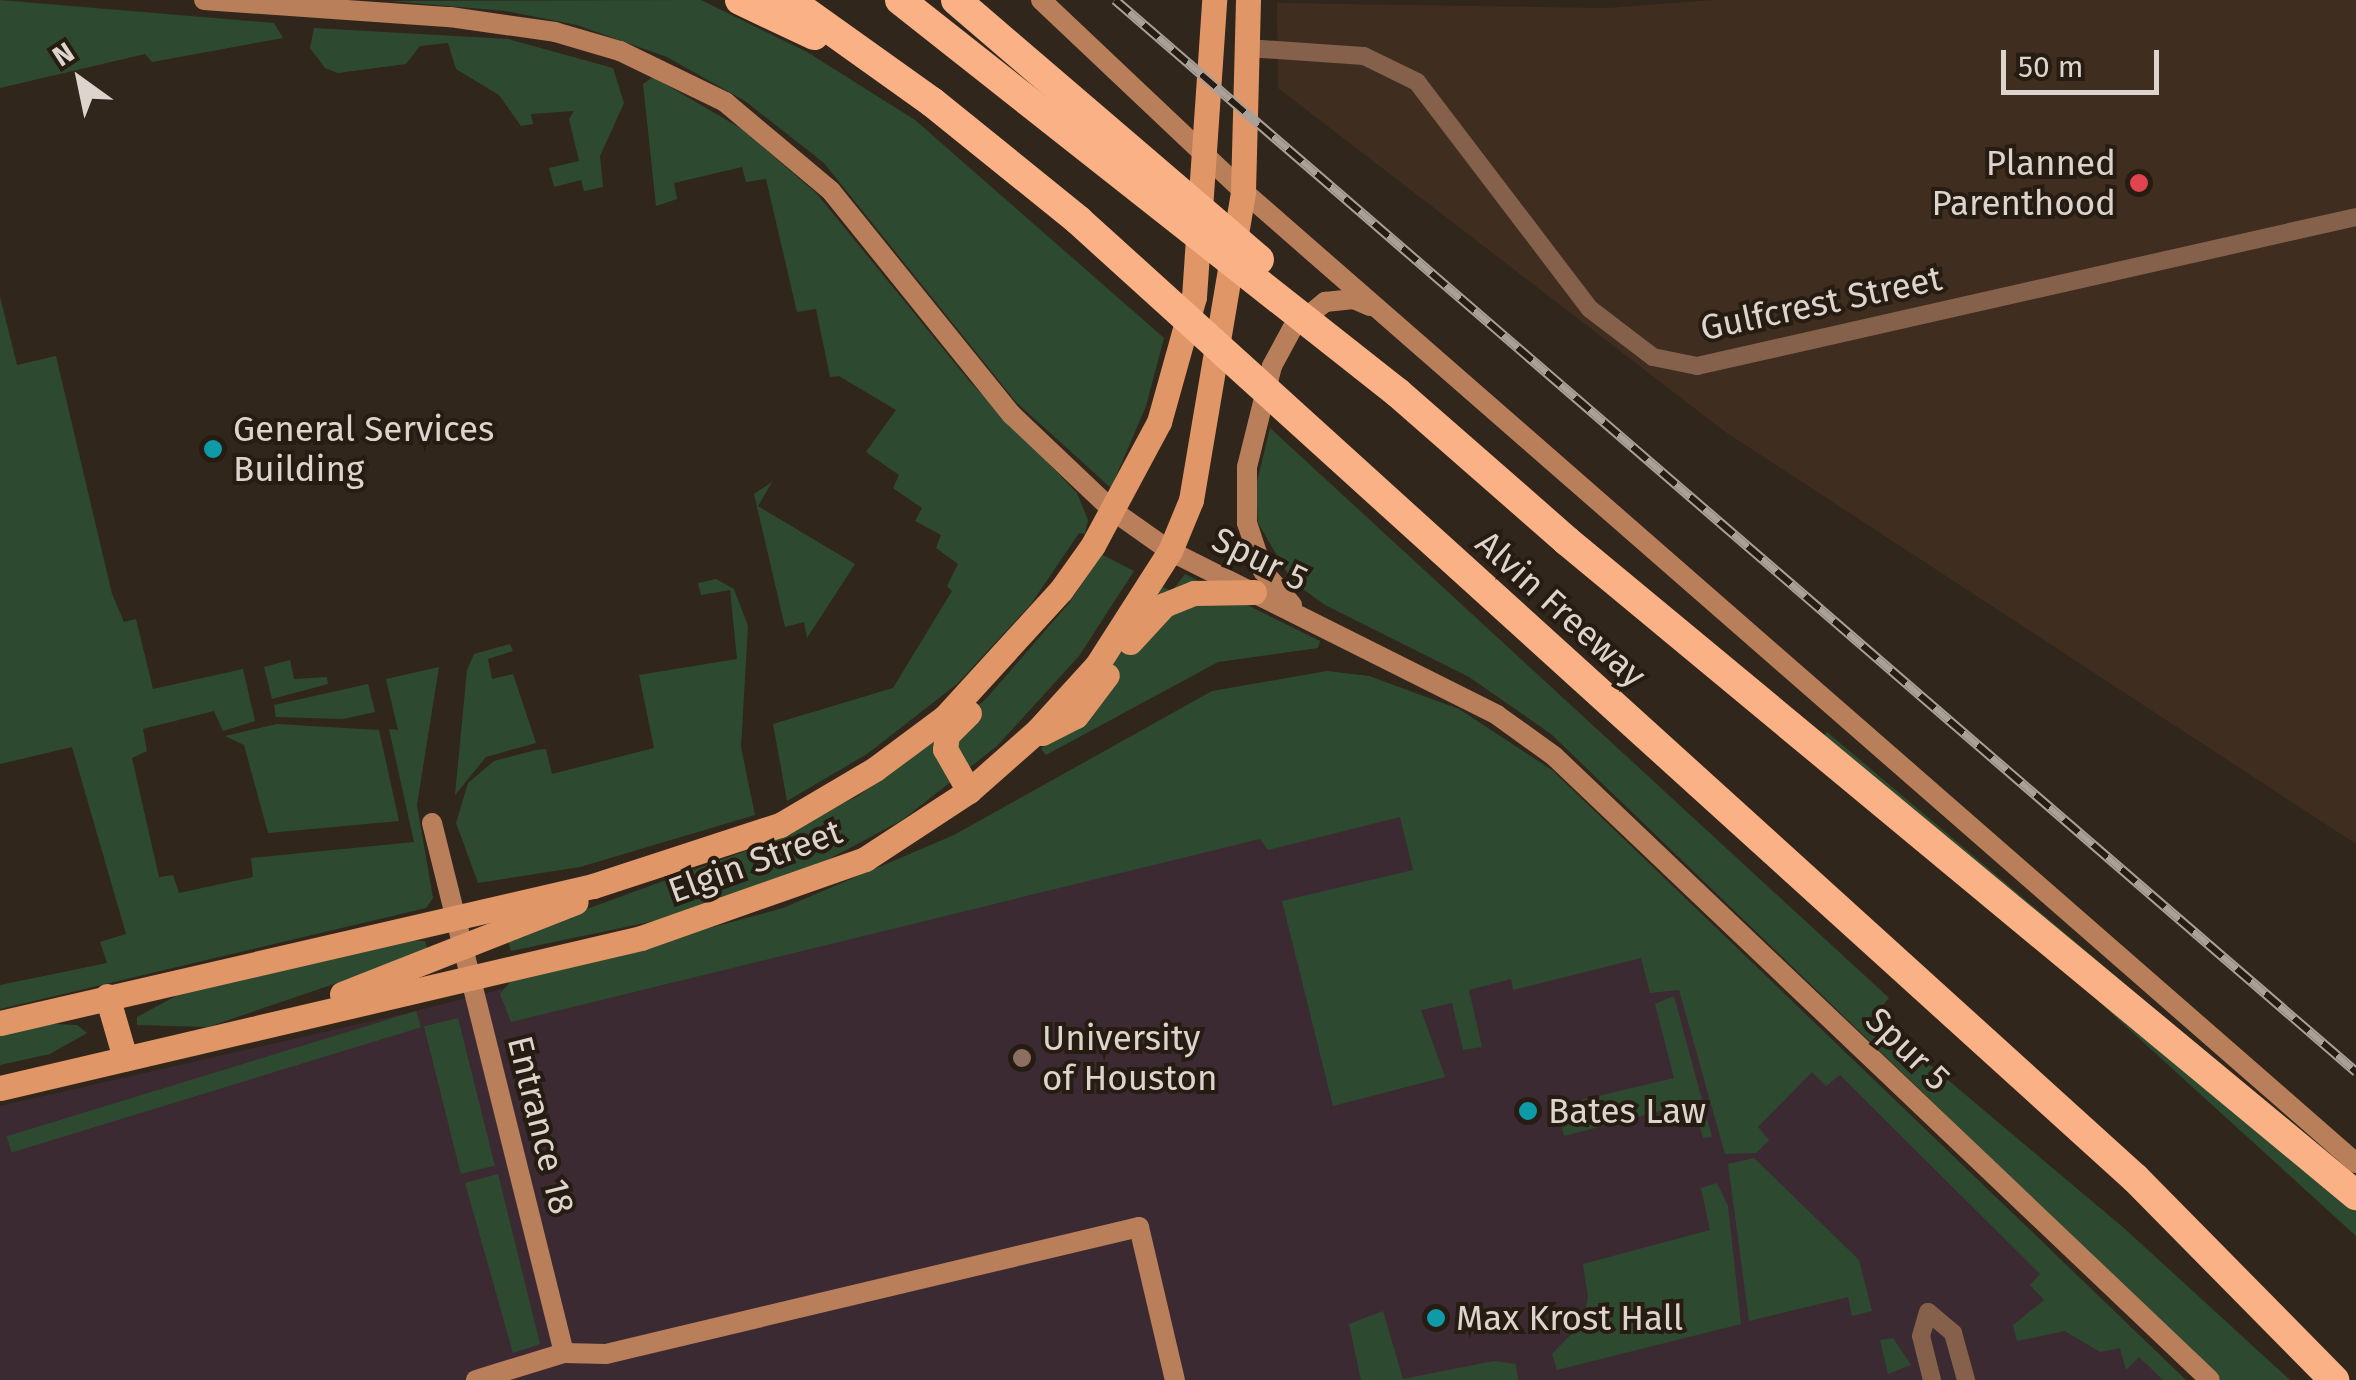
<!DOCTYPE html>
<html>
<head>
<meta charset="utf-8">
<style>
  body { margin:0 }
  #map { position:relative; width:2356px; height:1380px; overflow:hidden; background:#31261b; font-family:"Fira Sans",sans-serif }
  div>[style] { position:absolute }
  .built>* { inset:0; background:#3f2d1f }
  .education>* { inset:0; background:#3c2a32 }
  .green>* { inset:0; background:#2d4a30; transform-origin:0 0 }
  .street>* { height:18px; margin:-9px; padding:0 9px; transform-origin:9px; border-radius:9px; background:#85604a }
  .secondary>* { height:20px; margin:-10px; padding:0 10px; transform-origin:10px; border-radius:10px; background:#b97f5b }
  .primary>* { height:25px; margin:-12.5px; padding:0 12.5px; transform-origin:12.5px; border-radius:12.5px; background:#e19667 }
  .highway>* { height:30px; margin:-15px; padding:0 15px; transform-origin:15px; border-radius:15px; background:#fab185 }
  .rail>* { height:10px; margin-top:-5px; transform-origin:0; background:repeating-linear-gradient(90deg,#271c12 0 19px,#a9a098 0 38px); box-sizing:border-box; border-block:2px solid #a9a098 }
  .dots>* { width:28px; height:28px; translate:-50% -50%; box-sizing:border-box; border:5px solid #271c12; border-radius:50% }
  span { translate:-50% -50%; white-space:nowrap; text-align:center; line-height:1.15; -webkit-text-stroke:8px #271c12; paint-order:stroke }
  .poi-label { font-size:35px; color:#ddd4ce }
  .right { translate:-100% -50%; text-align:right }
  .left { translate:0 -50%; text-align:left }
  .street-label { font-size:35px; color:#ddd4ce }
  .north { position:absolute; left:30px; top:30px; width:100px; height:100px; -webkit-text-stroke:8px #271c12; paint-order:stroke; rotate:327deg; font-size:28px; font-weight:700; line-height:40px; text-align:center; color:#ddd4ce }
  .north::after { content:''; display:block; margin:auto; width:35px; height:45px; background:#ddd4ce; clip-path:polygon(50% 0,100% 100%,50% 72%,0 100%) }
  .scale { position:absolute; left:2001px; top:50px; width:158px; height:45px; box-sizing:border-box; border:5px solid #ddd4ce; border-top:0; padding-left:12px; font-size:30px; line-height:35px; white-space:nowrap; color:#ddd4ce; -webkit-text-stroke:8px #271c12; paint-order:stroke }
</style>
</head>
<body>
<div id="map">
  <div class="built">
    <div style="clip-path:polygon(1714px 0,2356px 0,2356px 844px,1724px 431px,1278px 88px,1277px 3px,1607px 8px)"></div>
  </div>
  <div class="education">
    <div style="clip-path:polygon(1499px 741px,2176px 1380px,0 1380px,0 1106px,416px 1011px,746px 927px,988px 821px)"></div>
  </div>
  <div class="green">
    <div style="clip-path:polygon(0 0,274px 23px,283px 38px,152px 62px,145px 54px,0 88px)"></div>
    <div style="clip-path:polygon(701px 0,807px 52px,915px 120px,1164px 338px,1146px 406px,1111px 488px,1016px 402px,824px 163px,745px 101px,667px 57px,577px 25px,506px 11px,390px 1px)"></div>
    <div style="clip-path:polygon(314px 28px,508px 39px,613px 68px,624px 103px,600px 156px,603px 187px,584px 191px,581px 180px,554px 187px,549px 168px,579px 161px,569px 119px,574px 111px,531px 114px,533px 124px,521px 126px,499px 95px,456px 69px,448px 43px,420px 46px,406px 64px,338px 73px,325px 68px,310px 48px)"></div>
    <div style="clip-path:polygon(653px 77px,742px 129px,817px 194px,971px 383px,1077px 493px,1088px 520px,1085px 534px,1079px 533px,1031px 604px,957px 684px,867px 754px,787px 801px,773px 724px,893px 688px,952px 591px,947px 586px,958px 564px,936px 548px,941px 535px,915px 521px,922px 508px,893px 488px,899px 475px,866px 452px,896px 410px,839px 376px,830px 377px,816px 309px,797px 312px,766px 179px,746px 182px,742px 167px,674px 183px,677px 199px,656px 206px,643px 84px)"></div>
    <div style="clip-path:polygon(0 297px,17px 365px,56px 356px,112px 594px,124px 622px,136px 619px,153px 689px,243px 669px,255px 721px,223px 731px,214px 711px,143px 729px,147px 751px,132px 758px,159px 877px,173px 875px,179px 893px,253px 877px,251px 858px,414px 842px,389px 729px,398px 730px,386px 679px,439px 667px,417px 805px,433px 898px,426px 908px,0 1009px,0 985px,107px 963px,100px 942px,126px 934px,72px 747px,0 764px)"></div>
    <div style="clip-path:polygon(1270px 428px,1889px 998px,1877px 1011px,1891px 1032px,2125px 1229px,2290px 1380px,2221px 1380px,1551px 734px,1469px 677px,1325px 605px,1292px 581px,1258px 523px,1256px 486px)"></div>
    <div style="clip-path:polygon(772px 482px,758px 506px,855px 564px,807px 638px,804px 622px,785px 627px,754px 494px)"></div>
    <div style="clip-path:polygon(1101px 554px,1134px 571px,1079px 656px,997px 746px,902px 820px,792px 879px,659px 920px,511px 951px,507px 938px,743px 852px,858px 796px,985px 700px,1070px 602px)"></div>
    <div style="clip-path:polygon(1185px 574px,1320px 641px,1318px 648px,1218px 662px,1046px 755px,1041px 749px,1090px 698px,1162px 587px,1172px 591px)"></div>
    <div style="clip-path:polygon(716px 579px,734px 589px,748px 626px,741px 747px,755px 815px,580px 867px,478px 883px,456px 823px,468px 783px,494px 761px,536px 750px,546px 749px,552px 774px,654px 748px,639px 675px,737px 659px,730px 590px,701px 595px,698px 583px)"></div>
    <div style="clip-path:polygon(510px 644px,513px 651px,488px 659px,492px 679px,513px 674px,536px 743px,486px 757px,455px 795px,467px 670px,474px 654px)"></div>
    <div style="clip-path:polygon(290px 660px,294px 679px,327px 677px,328px 684px,272px 699px,264px 667px)"></div>
    <div style="clip-path:polygon(1327px 671px,1369px 676px,1459px 709px,1552px 770px,2186px 1380px,2163px 1380px,2139px 1357px,2126px 1370px,2120px 1348px,2100px 1352px,2065px 1331px,2017px 1341px,2013px 1325px,2044px 1300px,2030px 1285px,2040px 1274px,1840px 1075px,1826px 1086px,1812px 1072px,1758px 1127px,1769px 1140px,1756px 1153px,1725px 1154px,1679px 990px,1650px 993px,1641px 958px,1513px 990px,1511px 979px,1469px 990px,1482px 1047px,1463px 1050px,1452px 1003px,1421px 1010px,1445px 1077px,1333px 1106px,1282px 901px,1413px 870px,1400px 817px,1268px 850px,1260px 839px,511px 1022px,500px 994px,510px 982px,783px 908px,954px 835px,1212px 691px)"></div>
    <div style="clip-path:polygon(368px 684px,375px 712px,343px 719px,276px 717px,274px 705px)"></div>
    <div style="clip-path:polygon(277px 724px,379px 730px,399px 821px,268px 833px,244px 745px,225px 736px)"></div>
    <div style="clip-path:polygon(1827px 732px,2356px 1179px,2356px 1236px,1816px 744px)"></div>
    <div style="clip-path:polygon(405px 940px,425px 941px,428px 952px,208px 1027px,137px 1025px,137px 1017px,187px 990px)"></div>
    <div style="clip-path:polygon(1674px 996px,1712px 1137px,1703px 1138px,1698px 1119px,1684px 1122px,1680px 1106px,1564px 1136px,1556px 1106px,1674px 1078px,1655px 1004px)"></div>
    <div style="left:416px;top:1011px;width:17px;height:428px;rotate:73deg"></div>
    <div style="left:458px;top:1018px;width:152px;height:35px;rotate:76deg"></div>
    <div style="clip-path:polygon(54px 1024px,77px 1025px,87px 1033px,50px 1054px,0 1065px,0 1032px)"></div>
    <div style="clip-path:polygon(1754px 1158px,1859px 1260px,1872px 1311px,1852px 1316px,1848px 1297px,1749px 1321px,1728px 1164px)"></div>
    <div style="clip-path:polygon(498px 1174px,540px 1344px,513px 1353px,465px 1183px)"></div>
    <div style="clip-path:polygon(1717px 1183px,1728px 1206px,1741px 1324px,1557px 1370px,1552px 1354px,1583px 1322px,1588px 1297px,1583px 1264px,1710px 1230px,1701px 1188px)"></div>
    <div style="clip-path:polygon(1383px 1311px,1403px 1379px,1494px 1361px,1516px 1364px,1518px 1380px,1361px 1380px,1349px 1324px)"></div>
    <div style="clip-path:polygon(1893px 1338px,1911px 1365px,1888px 1374px,1880px 1340px)"></div>
  </div>
  <div class="street">
    <div style="left:1247px;top:48px;width:117px;rotate:3.9deg"></div>
    <div style="left:1364px;top:56px;width:59px;rotate:26.1deg"></div>
    <div style="left:1417px;top:82px;width:285px;rotate:52.7deg"></div>
    <div style="left:1590px;top:309px;width:79px;rotate:37.3deg"></div>
    <div style="left:1653px;top:357px;width:45px;rotate:11.6deg"></div>
    <div style="left:1697px;top:366px;width:676px;rotate:-12.74deg"></div>
    <div style="left:1932px;top:1380px;width:45px;rotate:-104deg"></div>
    <div style="left:1921px;top:1336px;width:25px;rotate:-74deg"></div>
    <div style="left:1928px;top:1312px;width:33px;rotate:40deg"></div>
    <div style="left:1953px;top:1333px;width:49px;rotate:74.5deg"></div>
  </div>
  <div class="secondary">
    <div style="left:204px;top:0;width:247px;rotate:4deg"></div>
    <div style="left:450px;top:17px;width:106px;rotate:8.1deg"></div>
    <div style="left:555px;top:32px;width:68px;rotate:16.3deg"></div>
    <div style="left:620px;top:51px;width:117px;rotate:25.9deg"></div>
    <div style="left:725px;top:102px;width:138px;rotate:40deg"></div>
    <div style="left:831px;top:191px;width:288px;rotate:51.1deg"></div>
    <div style="left:1012px;top:415px;width:138px;rotate:43.5deg"></div>
    <div style="left:1112px;top:510px;width:71px;rotate:35.3deg"></div>
    <div style="left:1170px;top:551px;width:366px;rotate:26.6deg"></div>
    <div style="left:1497px;top:715px;width:70px;rotate:35.7deg"></div>
    <div style="left:1554px;top:756px;width:905px;rotate:43.57deg"></div>
    <div style="left:1041px;top:0;width:278px;rotate:43.4deg"></div>
    <div style="left:1243px;top:191px;width:1478px;rotate:41.13deg"></div>
    <div style="left:1292px;top:605px;width:45px;rotate:-130.5deg"></div>
    <div style="left:1263px;top:571px;width:51px;rotate:-108.4deg"></div>
    <div style="left:1247px;top:523px;width:56px;rotate:-90deg"></div>
    <div style="left:1247px;top:467px;width:104px;rotate:-76.1deg"></div>
    <div style="left:1272px;top:366px;width:42px;rotate:-61.6deg"></div>
    <div style="left:1292px;top:329px;width:43px;rotate:-39.3deg"></div>
    <div style="left:1325px;top:302px;width:29px;rotate:-6deg"></div>
    <div style="left:1354px;top:299px;width:17px;rotate:24deg"></div>
    <div style="left:432px;top:823px;width:546px;rotate:76.01deg"></div>
    <div style="left:476px;top:1380px;width:92px;rotate:-17.1deg"></div>
    <div style="left:564px;top:1353px;width:42px;rotate:1.4deg"></div>
    <div style="left:606px;top:1354px;width:548px;rotate:-13.4deg"></div>
    <div style="left:1139px;top:1227px;width:157px;rotate:76.8deg"></div>
  </div>
  <div class="primary">
    <div style="left:1130px;top:642px;width:50px;rotate:-47.4deg"></div>
    <div style="left:1164px;top:605px;width:32px;rotate:-22deg"></div>
    <div style="left:1194px;top:593px;width:60px;rotate:-1deg"></div>
    <div style="left:1042px;top:733px;width:38px;rotate:-27deg"></div>
    <div style="left:1076px;top:716px;width:51px;rotate:-52.9deg"></div>
    <div style="left:969px;top:791px;width:48px;rotate:-119.7deg"></div>
    <div style="left:945px;top:749px;width:14px;rotate:-82deg"></div>
    <div style="left:947px;top:735px;width:31px;rotate:-45deg"></div>
    <div style="left:342px;top:994px;width:251px;rotate:-21.5deg"></div>
    <div style="left:107px;top:996px;width:65px;rotate:73.8deg"></div>
    <div style="left:0;top:1023px;width:609px;rotate:-13.01deg"></div>
    <div style="left:593px;top:886px;width:197px;rotate:-18.1deg"></div>
    <div style="left:780px;top:825px;width:110px;rotate:-30.5deg"></div>
    <div style="left:875px;top:769px;width:87px;rotate:-36.6deg"></div>
    <div style="left:945px;top:717px;width:172px;rotate:-47.6deg"></div>
    <div style="left:1061px;top:590px;width:55px;rotate:-54.6deg"></div>
    <div style="left:1093px;top:545px;width:140px;rotate:-61.8deg"></div>
    <div style="left:1159px;top:422px;width:130px;rotate:-74.4deg"></div>
    <div style="left:1194px;top:297px;width:298px;rotate:-86.1deg"></div>
    <div style="left:0;top:1088px;width:658px;rotate:-13.17deg"></div>
    <div style="left:641px;top:938px;width:238px;rotate:-19.4deg"></div>
    <div style="left:865px;top:859px;width:124px;rotate:-33.2deg"></div>
    <div style="left:969px;top:791px;width:92px;rotate:-41.5deg"></div>
    <div style="left:1038px;top:730px;width:88px;rotate:-47.8deg"></div>
    <div style="left:1097px;top:665px;width:135px;rotate:-57.4deg"></div>
    <div style="left:1170px;top:551px;width:55px;rotate:-67.6deg"></div>
    <div style="left:1191px;top:500px;width:313px;rotate:-80.4deg"></div>
    <div style="left:1243px;top:191px;width:191px;rotate:-88.5deg"></div>
  </div>
  <div class="highway">
    <div style="left:740px;top:0;width:82px;rotate:25.3deg"></div>
    <div style="left:789px;top:0;width:176px;rotate:35.5deg"></div>
    <div style="left:932px;top:102px;width:188px;rotate:38.9deg"></div>
    <div style="left:1078px;top:220px;width:1427px;rotate:42.19deg"></div>
    <div style="left:2135px;top:1178px;width:284px;rotate:45.4deg"></div>
    <div style="left:900px;top:0;width:634px;rotate:38.28deg"></div>
    <div style="left:1398px;top:393px;width:225px;rotate:41.2deg"></div>
    <div style="left:1567px;top:541px;width:1025px;rotate:39.66deg"></div>
    <div style="left:956px;top:0;width:399px;rotate:40.6deg"></div>
  </div>
  <div class="rail">
    <div style="left:1115px;top:0;width:1640px;rotate:40.82deg"></div>
  </div>
  <div class="dots">
    <div style="left:2139px;top:183px;background:#e0444e"></div>
    <div style="left:213px;top:449px;background:#0f9aa8"></div>
    <div style="left:1022px;top:1058px;background:#8d6e63"></div>
    <div style="left:1528px;top:1111px;background:#0f9aa8"></div>
    <div style="left:1436px;top:1318px;background:#0f9aa8"></div>
  </div>
  <div class="poi-label">
    <span class="right" style="left:2116px;top:183px">Planned<br>Parenthood</span>
    <span class="left" style="left:233px;top:449px">General Services<br>Building</span>
    <span class="left" style="left:1042px;top:1058px">University<br>of Houston</span>
    <span class="left" style="left:1548px;top:1111px">Bates Law</span>
    <span class="left" style="left:1456px;top:1318px">Max Krost Hall</span>
  </div>
  <div class="street-label">
    <span style="left:1821px;top:303px;rotate:-12deg">Gulfcrest Street</span>
    <span style="left:1260px;top:559px;rotate:26deg">Spur 5</span>
    <span style="left:1561px;top:609px;rotate:42deg">Alvin Freeway</span>
    <span style="left:755px;top:861px;rotate:-20deg">Elgin Street</span>
    <span style="left:1908px;top:1049px;rotate:44deg">Spur 5</span>
    <span style="left:541px;top:1125px;rotate:76deg">Entrance 18</span>
  </div>
  <div class="north">N</div>
  <div class="scale">50 m</div>
</div>
</body>
</html>
